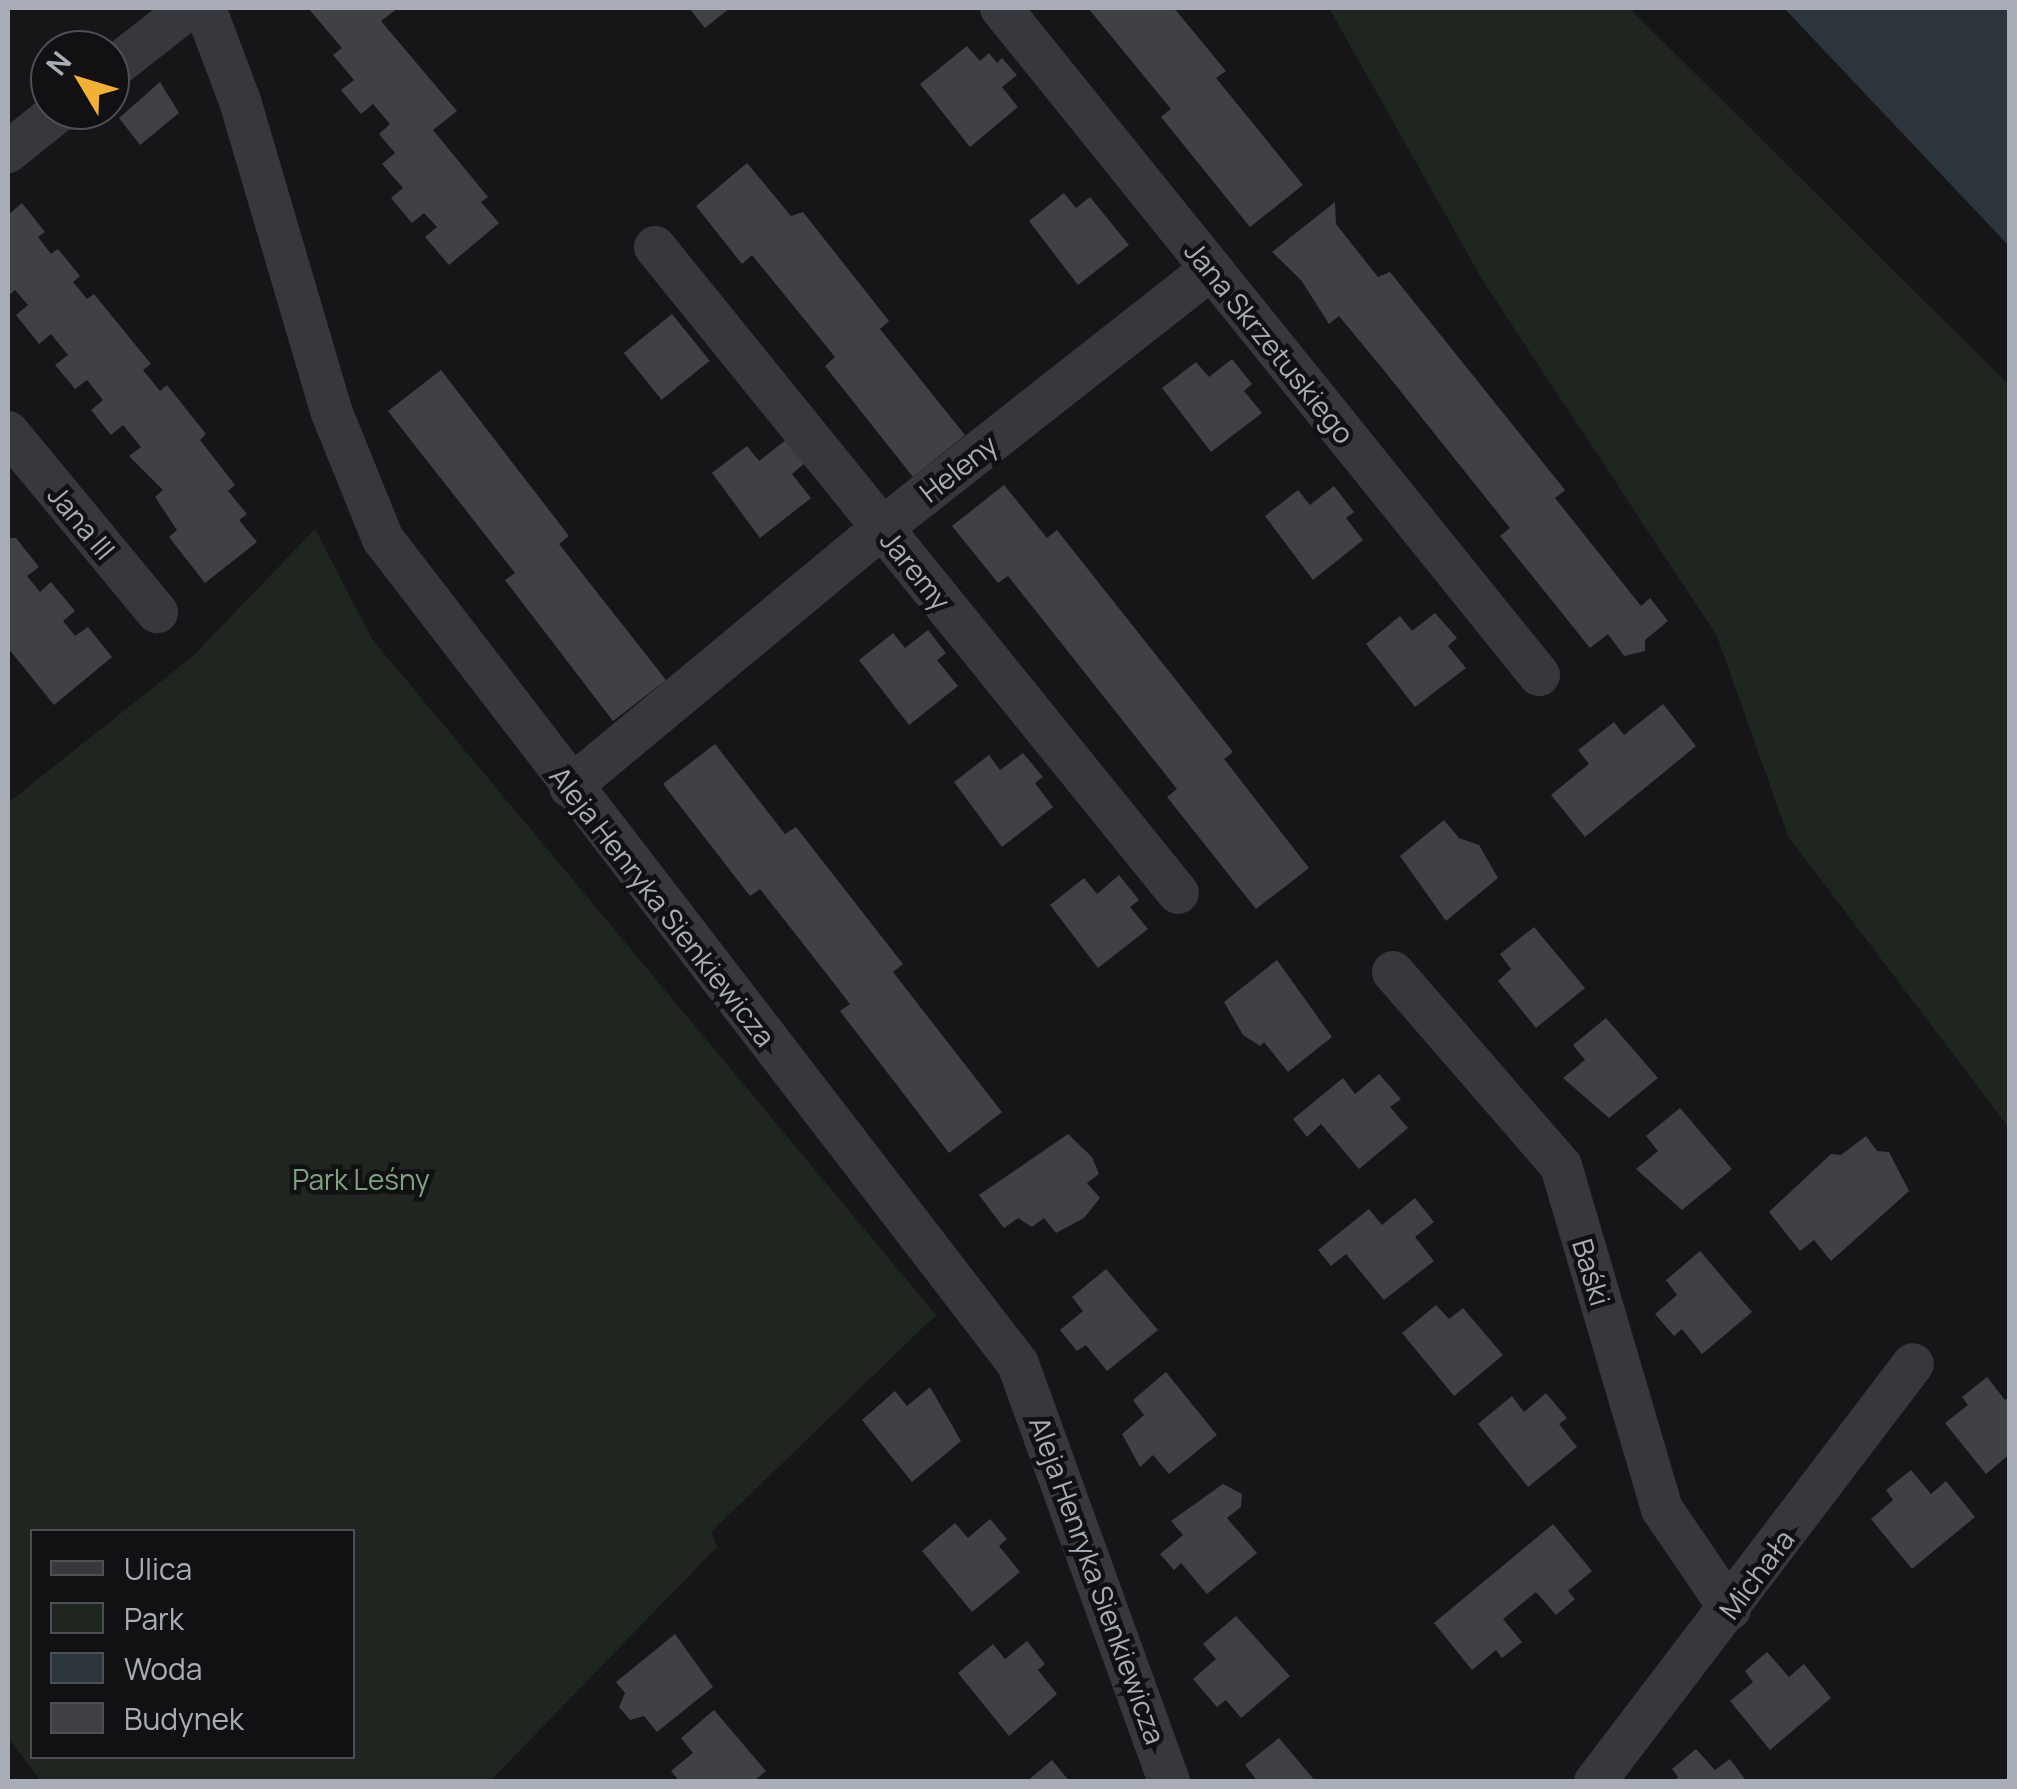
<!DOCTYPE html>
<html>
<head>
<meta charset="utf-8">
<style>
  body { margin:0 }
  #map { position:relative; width:2017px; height:1789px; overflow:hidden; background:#161618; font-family:Manrope,sans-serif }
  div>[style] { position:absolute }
  .green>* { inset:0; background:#1e261f }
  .water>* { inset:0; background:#2c353c }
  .building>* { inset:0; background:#404145; transform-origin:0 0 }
  .street>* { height:42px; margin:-21px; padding:0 21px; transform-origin:21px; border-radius:21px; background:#37383d }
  span { translate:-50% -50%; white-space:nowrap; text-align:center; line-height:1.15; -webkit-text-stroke:9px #111113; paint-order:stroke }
  .street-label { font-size:28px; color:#a8adb8 }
  .park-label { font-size:28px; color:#7fa381 }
  .frame { position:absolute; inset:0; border:10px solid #a8adb8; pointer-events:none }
  .legend { position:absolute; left:30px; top:1529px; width:325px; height:230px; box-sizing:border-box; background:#111113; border:2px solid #4d4f55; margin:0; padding:12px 18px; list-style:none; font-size:30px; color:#a8adb8 }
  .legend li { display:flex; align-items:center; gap:20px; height:50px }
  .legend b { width:50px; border:2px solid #4d4f55 }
  .north { position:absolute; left:30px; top:30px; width:100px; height:100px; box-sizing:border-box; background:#111113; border:2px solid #4d4f55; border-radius:50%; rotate:308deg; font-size:28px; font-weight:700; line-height:40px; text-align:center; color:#a8adb8 }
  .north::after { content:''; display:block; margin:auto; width:35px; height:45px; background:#f2b134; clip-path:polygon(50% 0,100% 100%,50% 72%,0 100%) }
</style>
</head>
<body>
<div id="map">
  <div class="green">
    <div style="clip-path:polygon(1329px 8px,1629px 8px,2009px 385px,2009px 1128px,1788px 836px,1717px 636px,1483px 281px)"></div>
    <div style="clip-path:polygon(evenodd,315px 529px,372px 639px,936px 1315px,711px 1532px,717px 1547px,490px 1781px,41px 1781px,8px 1737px,8px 803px,193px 656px,315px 529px,32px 1532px,352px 1532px,352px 1756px,32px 1756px,32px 1532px)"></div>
  </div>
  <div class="water">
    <div style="clip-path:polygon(1784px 8px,2009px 8px,2009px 246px)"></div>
  </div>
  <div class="building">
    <div style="clip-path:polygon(308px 8px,398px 8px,381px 21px,457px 111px,433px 130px,488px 197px,481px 202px,499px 223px,449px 265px,425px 237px,437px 227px,424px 213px,412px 223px,391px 198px,403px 188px,382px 164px,395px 153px,379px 134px,390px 124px,373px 104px,361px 114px,341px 90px,354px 80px,333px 55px,342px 48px)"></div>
    <div style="clip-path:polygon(689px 8px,730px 8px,705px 28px)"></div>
    <div style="clip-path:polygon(1088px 8px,1174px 8px,1226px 71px,1216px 78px,1303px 185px,1250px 227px,1161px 117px,1171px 109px)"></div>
    <div style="clip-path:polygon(967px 46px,980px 61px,989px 53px,997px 63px,1002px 58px,1017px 75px,1002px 87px,1018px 107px,970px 147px,920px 84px)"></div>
    <div style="clip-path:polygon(160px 82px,179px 113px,140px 145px,119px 118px)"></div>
    <div style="clip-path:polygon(747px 163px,791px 216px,803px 212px,889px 321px,880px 329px,965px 435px,913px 477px,825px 366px,835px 357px,752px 255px,742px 264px,696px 206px)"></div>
    <div style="clip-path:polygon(1064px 193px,1076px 208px,1090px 197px,1129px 245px,1078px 285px,1029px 221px)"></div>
    <div style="clip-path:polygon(1335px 202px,1336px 224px,1378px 277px,1390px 272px,1565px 490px,1555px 498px,1641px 606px,1650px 598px,1668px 621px,1645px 640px,1645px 651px,1624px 656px,1608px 634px,1590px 648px,1500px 536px,1510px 528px,1382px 368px,1339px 316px,1329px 324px,1301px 280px,1272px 252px)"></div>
    <div style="clip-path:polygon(22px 203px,45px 232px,38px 237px,51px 254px,58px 249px,80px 276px,73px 282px,87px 299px,94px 294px,151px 364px,143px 370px,160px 391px,167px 385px,206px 434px,200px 440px,235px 485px,228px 491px,247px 514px,239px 520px,257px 542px,205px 583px,169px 537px,177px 530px,155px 497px,163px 490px,129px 456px,141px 447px,123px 425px,111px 435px,91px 410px,103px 400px,87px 380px,75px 389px,55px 365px,68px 355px,51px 334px,39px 344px,16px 315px,28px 305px,15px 290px,8px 296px,8px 215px)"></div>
    <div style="left:672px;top:314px;width:60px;height:62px;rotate:51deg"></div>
    <div style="clip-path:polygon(1232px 359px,1252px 384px,1244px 391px,1262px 413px,1211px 452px,1162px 388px,1196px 362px,1209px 377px)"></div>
    <div style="clip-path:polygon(441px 370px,569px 536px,559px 544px,666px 680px,613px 721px,505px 580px,515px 573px,388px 411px)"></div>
    <div style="clip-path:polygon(787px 439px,806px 462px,792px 474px,811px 498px,760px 538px,712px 473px,747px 446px,759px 461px)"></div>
    <div style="clip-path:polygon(1004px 485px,1047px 538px,1057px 530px,1102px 587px,1233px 752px,1224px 759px,1309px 868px,1256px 909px,1167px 797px,1177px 789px,1008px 576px,998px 583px,952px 526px)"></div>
    <div style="clip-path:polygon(1334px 486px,1354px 512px,1346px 518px,1363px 540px,1313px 580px,1265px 516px,1298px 490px,1310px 505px)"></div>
    <div style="clip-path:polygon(8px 538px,16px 538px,39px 567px,27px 576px,40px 592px,51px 582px,75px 611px,63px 621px,75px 636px,88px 627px,112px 657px,54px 705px,8px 648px)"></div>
    <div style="clip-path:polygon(1435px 613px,1457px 638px,1448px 646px,1466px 668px,1415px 707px,1366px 644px,1400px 616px,1412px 631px)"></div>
    <div style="clip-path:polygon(928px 630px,946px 653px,937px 660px,958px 686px,909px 725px,859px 660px,893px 633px,905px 648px)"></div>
    <div style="clip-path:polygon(1663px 704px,1696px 746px,1585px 837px,1551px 795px,1589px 764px,1578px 750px,1614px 722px,1624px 735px)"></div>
    <div style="clip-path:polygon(715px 744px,785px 834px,796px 827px,867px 918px,903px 964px,893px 972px,1002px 1112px,949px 1153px,840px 1011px,850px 1004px,815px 959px,760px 889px,750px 896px,663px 784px)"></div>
    <div style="clip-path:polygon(1023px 753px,1043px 777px,1035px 783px,1053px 807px,1002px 847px,954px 782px,989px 755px,1000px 770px)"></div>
    <div style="clip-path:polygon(1444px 820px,1459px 838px,1479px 845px,1498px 878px,1446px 921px,1400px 856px)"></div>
    <div style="clip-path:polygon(1119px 875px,1139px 900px,1130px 907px,1148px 929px,1098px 968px,1050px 905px,1084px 878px,1097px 894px)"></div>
    <div style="clip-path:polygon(1534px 927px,1585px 988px,1536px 1028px,1498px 981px,1511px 969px,1500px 954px)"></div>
    <div style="clip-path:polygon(1277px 960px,1332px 1037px,1288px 1072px,1264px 1042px,1260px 1046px,1243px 1035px,1224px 1002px)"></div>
    <div style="clip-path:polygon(1606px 1018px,1658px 1078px,1609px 1118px,1563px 1078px,1585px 1060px,1573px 1045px)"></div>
    <div style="clip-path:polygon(1379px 1074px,1401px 1099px,1390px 1107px,1408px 1128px,1359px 1169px,1321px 1124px,1307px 1137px,1293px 1119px,1343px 1078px,1355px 1094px)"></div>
    <div style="clip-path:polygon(1680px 1108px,1732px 1169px,1682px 1210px,1636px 1169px,1658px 1151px,1646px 1136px)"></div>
    <div style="clip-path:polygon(1068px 1134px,1092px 1157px,1099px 1174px,1087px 1183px,1100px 1198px,1084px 1218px,1056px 1233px,1044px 1218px,1032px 1227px,1018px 1218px,1004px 1228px,979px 1195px)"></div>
    <div style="clip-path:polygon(1866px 1136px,1877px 1151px,1889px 1152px,1909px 1191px,1831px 1261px,1814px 1240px,1800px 1251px,1769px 1212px,1831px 1154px,1841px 1155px)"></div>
    <div style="clip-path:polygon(1415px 1198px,1434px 1222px,1415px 1237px,1434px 1261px,1384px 1300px,1346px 1254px,1331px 1266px,1318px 1250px,1369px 1209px,1382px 1225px)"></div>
    <div style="clip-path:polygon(1700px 1251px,1752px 1312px,1702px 1354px,1682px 1329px,1674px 1336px,1655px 1314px,1677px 1295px,1666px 1280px)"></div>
    <div style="clip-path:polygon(1106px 1269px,1158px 1330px,1107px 1371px,1086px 1345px,1077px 1351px,1060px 1330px,1083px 1311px,1072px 1297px)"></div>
    <div style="clip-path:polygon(1436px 1305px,1449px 1319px,1463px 1308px,1503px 1355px,1454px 1396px,1402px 1333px)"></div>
    <div style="clip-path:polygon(1166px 1372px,1217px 1435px,1169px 1474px,1153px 1455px,1140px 1467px,1122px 1434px,1144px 1415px,1133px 1400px)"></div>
    <div style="clip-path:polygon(1987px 1377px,2005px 1400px,2010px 1396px,2010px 1454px,1986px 1474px,1945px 1423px,1968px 1405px,1962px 1397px)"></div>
    <div style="clip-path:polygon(930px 1387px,961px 1441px,912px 1482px,862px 1420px,895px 1391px,907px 1406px)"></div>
    <div style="clip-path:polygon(1546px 1393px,1567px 1418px,1559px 1424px,1577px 1447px,1528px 1487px,1478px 1424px,1512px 1396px,1524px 1412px)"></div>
    <div style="clip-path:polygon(1911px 1470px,1931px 1494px,1946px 1481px,1975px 1517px,1912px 1569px,1871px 1519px,1893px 1500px,1886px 1490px)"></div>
    <div style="clip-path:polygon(1223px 1484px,1242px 1494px,1241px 1507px,1227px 1518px,1257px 1553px,1207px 1594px,1181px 1563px,1174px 1570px,1160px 1554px,1183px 1535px,1171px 1521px)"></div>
    <div style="clip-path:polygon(990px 1519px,1007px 1539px,999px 1546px,1020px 1572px,972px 1612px,922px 1551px,955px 1523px,968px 1538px)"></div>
    <div style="clip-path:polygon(1553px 1524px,1592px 1571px,1568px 1591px,1575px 1599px,1556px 1615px,1536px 1592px,1503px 1619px,1522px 1642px,1502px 1658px,1496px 1650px,1472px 1670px,1434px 1623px)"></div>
    <div style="clip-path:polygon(1236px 1616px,1290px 1676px,1241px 1718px,1226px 1700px,1217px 1707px,1193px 1679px,1216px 1659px,1203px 1644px)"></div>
    <div style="clip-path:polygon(675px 1634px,713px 1687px,657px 1732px,644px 1716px,630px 1720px,619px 1707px,625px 1693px,616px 1682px)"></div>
    <div style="clip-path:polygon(1027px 1641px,1045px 1664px,1038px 1670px,1057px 1694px,1009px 1736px,958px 1673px,993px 1644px,1005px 1659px)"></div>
    <div style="clip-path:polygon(1767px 1652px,1789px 1677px,1804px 1664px,1831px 1698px,1770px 1750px,1730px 1701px,1753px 1682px,1745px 1671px)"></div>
    <div style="clip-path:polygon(714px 1710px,766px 1771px,753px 1782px,680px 1782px,671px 1771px,693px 1753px,681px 1738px)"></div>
    <div style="clip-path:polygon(1279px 1738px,1316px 1782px,1258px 1782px,1245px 1765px)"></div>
    <div style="clip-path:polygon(1696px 1749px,1715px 1770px,1730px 1759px,1747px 1782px,1672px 1782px,1678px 1777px,1672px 1769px)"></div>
    <div style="clip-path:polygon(1052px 1760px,1070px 1782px,1026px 1782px)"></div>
  </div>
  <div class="street">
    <div style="left:205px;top:8px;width:99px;rotate:69.4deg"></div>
    <div style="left:240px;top:101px;width:325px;rotate:73.6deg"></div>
    <div style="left:332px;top:413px;width:136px;rotate:68deg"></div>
    <div style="left:383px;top:539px;width:1041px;rotate:52.41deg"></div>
    <div style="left:1018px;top:1364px;width:444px;rotate:70.1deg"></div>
    <div style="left:1001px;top:8px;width:857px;rotate:51.11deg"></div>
    <div style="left:110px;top:70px;width:100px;rotate:-38.1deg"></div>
    <div style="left:8px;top:152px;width:67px;rotate:-38.9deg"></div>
    <div style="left:655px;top:247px;width:831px;rotate:51.01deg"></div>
    <div style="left:8px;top:432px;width:234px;rotate:50.4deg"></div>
    <div style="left:570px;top:787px;width:405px;rotate:-39.7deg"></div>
    <div style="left:882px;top:528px;width:419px;rotate:-38.2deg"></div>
    <div style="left:1393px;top:972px;width:257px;rotate:49.1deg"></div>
    <div style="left:1561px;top:1166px;width:358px;rotate:73.6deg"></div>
    <div style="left:1662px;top:1509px;width:121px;rotate:55.8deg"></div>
    <div style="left:1595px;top:1782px;width:525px;rotate:-52.74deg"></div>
  </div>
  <div class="street-label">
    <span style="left:1270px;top:342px;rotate:51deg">Jana Skrzetuskiego</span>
    <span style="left:958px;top:468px;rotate:-38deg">Heleny</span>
    <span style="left:82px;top:522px;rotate:50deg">Jana III</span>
    <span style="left:916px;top:570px;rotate:51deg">Jaremy</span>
    <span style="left:663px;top:906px;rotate:52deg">Aleja Henryka Sienkiewicza</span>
    <span style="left:1592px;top:1272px;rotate:73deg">Baśki</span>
    <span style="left:1756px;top:1574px;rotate:-53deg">Michała</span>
    <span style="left:1098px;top:1580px;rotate:70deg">Aleja Henryka Sienkiewicza</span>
  </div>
  <div class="park-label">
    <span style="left:361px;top:1179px">Park Leśny</span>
  </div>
  <div class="frame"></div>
  <ul class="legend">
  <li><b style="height:12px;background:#37383d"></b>Ulica</li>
  <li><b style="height:28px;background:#1e261f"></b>Park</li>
  <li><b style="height:28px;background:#2c353c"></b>Woda</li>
  <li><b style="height:28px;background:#404145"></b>Budynek</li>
  </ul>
  <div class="north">N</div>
</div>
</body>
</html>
